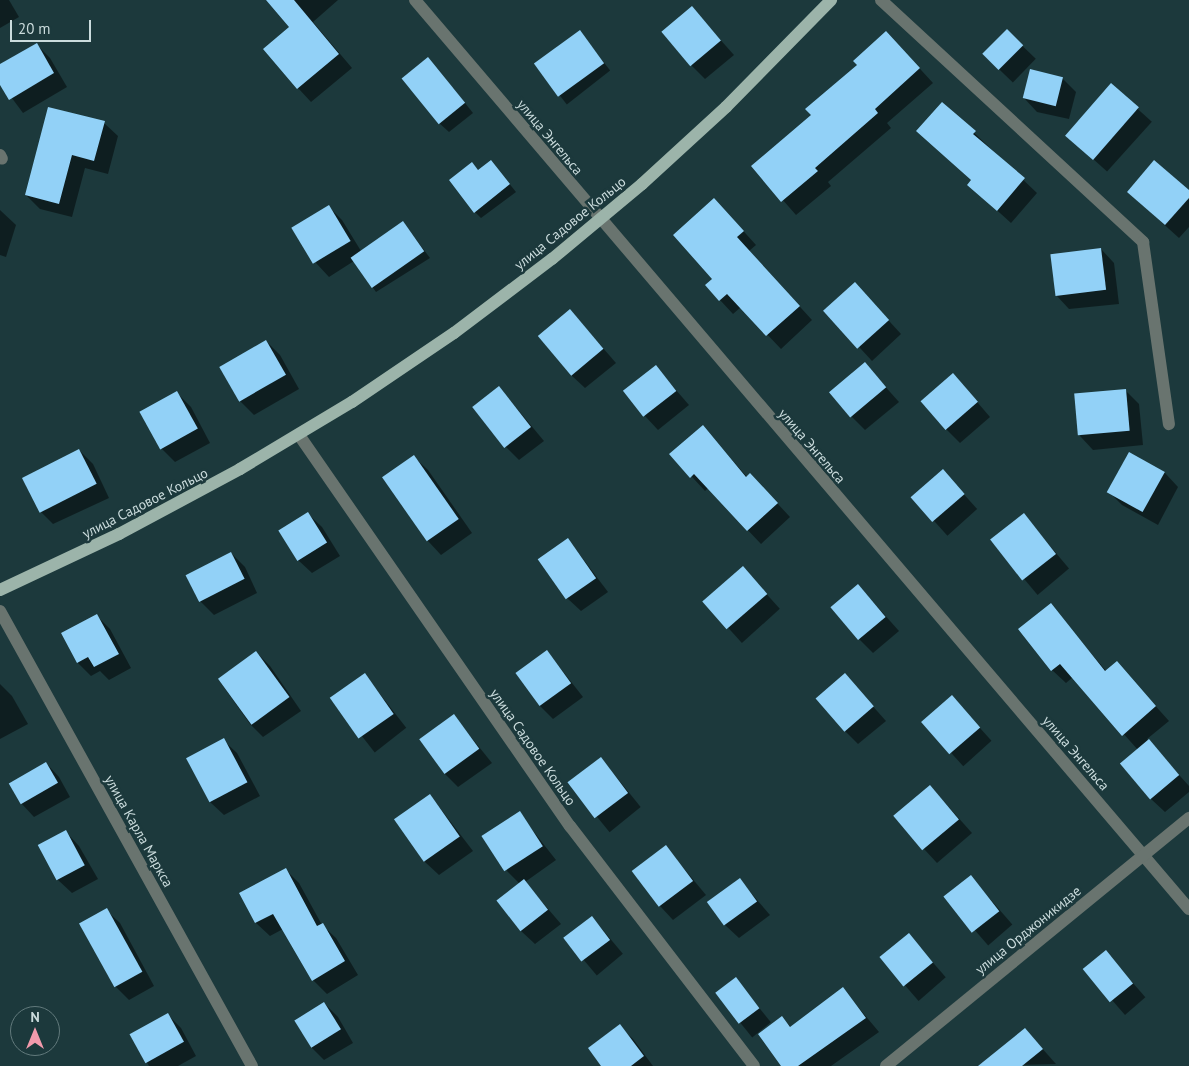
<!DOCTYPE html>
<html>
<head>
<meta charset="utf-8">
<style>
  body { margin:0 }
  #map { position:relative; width:1189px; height:1066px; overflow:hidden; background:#1c393c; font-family:"PT Sans",sans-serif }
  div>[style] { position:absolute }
  .shadow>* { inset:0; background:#0007; transform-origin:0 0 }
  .building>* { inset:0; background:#92d1f7; transform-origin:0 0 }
  .minor>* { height:12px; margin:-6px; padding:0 6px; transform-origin:6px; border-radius:6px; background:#69746f }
  .major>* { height:12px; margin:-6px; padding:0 6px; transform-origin:6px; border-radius:6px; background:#9cb4aa }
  span { translate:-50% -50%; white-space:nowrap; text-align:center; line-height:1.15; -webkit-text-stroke:5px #1c393c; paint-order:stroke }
  .street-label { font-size:14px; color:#cbdcdd }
  .north { position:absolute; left:10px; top:1006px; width:50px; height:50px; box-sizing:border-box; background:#1c393c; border:1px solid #627a7c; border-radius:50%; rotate:0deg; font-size:14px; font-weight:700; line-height:20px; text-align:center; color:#cbdcdd }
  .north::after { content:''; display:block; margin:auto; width:18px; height:22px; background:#f29aac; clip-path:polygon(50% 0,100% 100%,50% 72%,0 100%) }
  .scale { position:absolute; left:10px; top:20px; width:81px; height:22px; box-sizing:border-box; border:2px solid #cbdcdd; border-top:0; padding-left:6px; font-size:15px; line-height:18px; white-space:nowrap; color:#cbdcdd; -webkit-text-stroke:4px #1c393c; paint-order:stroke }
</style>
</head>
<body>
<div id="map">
  <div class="shadow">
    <div style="clip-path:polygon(0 0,9px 0,19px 17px,0 28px)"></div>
    <div style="clip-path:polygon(268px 0,338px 0,313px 22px,352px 68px,311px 102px,298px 88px,291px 27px)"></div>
    <div style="clip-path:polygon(692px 8px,734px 55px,705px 79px,692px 66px)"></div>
    <div style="left:1007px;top:31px;width:40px;height:33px;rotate:44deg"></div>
    <div style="left:580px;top:32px;width:49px;height:55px;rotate:52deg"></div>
    <div style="clip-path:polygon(37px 45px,50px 58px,67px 87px,23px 113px,0 82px,0 66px)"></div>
    <div style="clip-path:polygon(900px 47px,933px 83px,887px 123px,891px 128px,828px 182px,831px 186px,796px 215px,753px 166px)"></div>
    <div style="clip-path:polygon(437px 68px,473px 113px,449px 132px,439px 123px)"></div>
    <div style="clip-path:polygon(1062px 78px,1076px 92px,1069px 119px,1037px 112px,1024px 98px)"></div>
    <div style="left:1111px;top:85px;width:55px;height:67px;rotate:42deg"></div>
    <div style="clip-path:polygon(943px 103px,1037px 193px,1011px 223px,969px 185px,972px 181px,918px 131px)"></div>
    <div style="clip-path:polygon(104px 123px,118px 136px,108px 174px,85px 168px,72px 217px,40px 209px,26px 195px)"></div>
    <div style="clip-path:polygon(491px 161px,516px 192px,481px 218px,475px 212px,472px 164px,479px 171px)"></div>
    <div style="clip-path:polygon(1128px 192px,1189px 192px,1189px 227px,1179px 238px)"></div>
    <div style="clip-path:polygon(329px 207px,342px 220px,361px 251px,403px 222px,430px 258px,376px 292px,354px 261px,329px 277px,316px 263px)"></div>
    <div style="clip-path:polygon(0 210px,16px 225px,6px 257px,0 255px)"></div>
    <div style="clip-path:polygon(728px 214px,756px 245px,749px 251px,812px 320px,781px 349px,741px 307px,733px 314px,720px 300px,713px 280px)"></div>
    <div style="clip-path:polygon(1101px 249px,1114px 263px,1119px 304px,1069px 309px,1056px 295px)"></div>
    <div style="clip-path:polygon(868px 298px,901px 334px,872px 361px,825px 310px)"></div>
    <div style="clip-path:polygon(570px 310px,616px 363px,585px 388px,571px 375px)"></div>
    <div style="clip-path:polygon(266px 341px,280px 355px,299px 389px,254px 415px,240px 401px)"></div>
    <div style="clip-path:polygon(865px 364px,899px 402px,865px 430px,852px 417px)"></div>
    <div style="clip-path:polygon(656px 367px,689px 405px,658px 430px,645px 416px)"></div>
    <div style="clip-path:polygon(499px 387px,544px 441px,519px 460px,506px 447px)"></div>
    <div style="clip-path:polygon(966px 389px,990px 417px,960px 443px,946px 429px)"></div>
    <div style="clip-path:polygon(1125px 390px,1139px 404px,1143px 445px,1093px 450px,1080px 436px)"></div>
    <div style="clip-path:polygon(177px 393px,191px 407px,210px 443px,175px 462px,161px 448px,142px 412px)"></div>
    <div style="clip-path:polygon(703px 427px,748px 478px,764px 489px,790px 517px,761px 544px,708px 488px,705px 491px,671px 454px)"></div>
    <div style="clip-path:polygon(79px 450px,93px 464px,109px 498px,53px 524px,40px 511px)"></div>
    <div style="clip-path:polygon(1129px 454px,1165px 473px,1178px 487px,1158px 525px,1122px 505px,1109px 492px)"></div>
    <div style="clip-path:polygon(414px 457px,428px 470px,472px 533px,441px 555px,428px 541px)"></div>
    <div style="left:943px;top:471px;width:51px;height:40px;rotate:48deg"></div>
    <div style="clip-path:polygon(308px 514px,322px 527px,340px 556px,312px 573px,298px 560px,280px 531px)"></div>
    <div style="left:1024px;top:515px;width:70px;height:41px;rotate:50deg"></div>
    <div style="clip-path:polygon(568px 539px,608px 592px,581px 611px,567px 598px)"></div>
    <div style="clip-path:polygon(231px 553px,245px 567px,257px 593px,214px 615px,200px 601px)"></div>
    <div style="left:743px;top:568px;width:55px;height:51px;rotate:48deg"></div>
    <div style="clip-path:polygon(858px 585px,899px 631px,873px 653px,859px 639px)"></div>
    <div style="clip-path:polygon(1050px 605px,1107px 672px,1117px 663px,1169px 721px,1147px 739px,1189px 786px,1189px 792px,1165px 812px,1151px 799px,1138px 750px,1073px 677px,1066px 683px,1052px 670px)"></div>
    <div style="clip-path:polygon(96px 615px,110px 629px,131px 668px,109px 680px,100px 671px,91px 676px,78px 663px)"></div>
    <div style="clip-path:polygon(547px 651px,583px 697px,553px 719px,539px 705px)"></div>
    <div style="clip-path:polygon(256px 652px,270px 666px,301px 711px,263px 737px,250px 724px,218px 679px)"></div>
    <div style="left:365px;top:675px;width:67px;height:40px;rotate:52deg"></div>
    <div style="clip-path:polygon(845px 675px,886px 721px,858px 744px,845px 731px)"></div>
    <div style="clip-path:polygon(0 684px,12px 696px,28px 724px,0 739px)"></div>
    <div style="left:952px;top:697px;width:59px;height:38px;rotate:48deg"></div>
    <div style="clip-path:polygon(454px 716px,492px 763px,458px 787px,444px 773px)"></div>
    <div style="clip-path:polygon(223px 740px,237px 753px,260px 796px,224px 815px,210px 802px,187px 759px)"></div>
    <div style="left:601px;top:758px;width:63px;height:40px;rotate:51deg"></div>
    <div style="clip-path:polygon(46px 763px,59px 777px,70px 797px,34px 817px,21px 803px)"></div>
    <div style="clip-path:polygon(930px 786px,972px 833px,937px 863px,924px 849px)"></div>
    <div style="clip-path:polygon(430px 795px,473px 851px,439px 875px,425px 862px)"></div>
    <div style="clip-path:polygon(519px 813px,556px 860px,525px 882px,561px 924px,535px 944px,521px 931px,520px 884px,507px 871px)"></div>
    <div style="clip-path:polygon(66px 832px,79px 846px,98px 879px,72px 893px,58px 880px,40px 846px)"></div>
    <div style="clip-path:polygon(666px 847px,706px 895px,673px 920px,660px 906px)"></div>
    <div style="clip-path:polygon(286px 870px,299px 883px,322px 925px,336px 938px,358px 975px,327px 994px,313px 980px,283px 929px,270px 936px,256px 923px,240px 894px)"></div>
    <div style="left:971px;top:877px;width:63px;height:32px;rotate:49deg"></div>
    <div style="clip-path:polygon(740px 880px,770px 915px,739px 938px,725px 925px)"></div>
    <div style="clip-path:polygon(106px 910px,120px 923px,154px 986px,129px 1000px,115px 986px,81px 923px)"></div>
    <div style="left:592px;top:917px;width:48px;height:34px;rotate:50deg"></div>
    <div style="left:909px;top:935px;width:56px;height:36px;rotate:49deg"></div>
    <div style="left:1106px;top:952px;width:60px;height:27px;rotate:49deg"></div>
    <div style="left:735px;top:978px;width:57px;height:24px;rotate:51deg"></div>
    <div style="clip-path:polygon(843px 989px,879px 1032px,831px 1066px,783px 1066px,782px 1018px,791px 1027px)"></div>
    <div style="clip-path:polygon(324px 1003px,338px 1017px,353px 1043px,324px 1060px,311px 1047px,295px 1020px)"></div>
    <div style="clip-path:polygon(168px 1015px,181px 1028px,196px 1056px,178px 1066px,149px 1066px,131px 1035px)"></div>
    <div style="clip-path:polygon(619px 1026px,633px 1039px,653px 1066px,603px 1066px)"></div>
    <div style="clip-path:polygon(1025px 1029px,1056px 1064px,980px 1066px)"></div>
  </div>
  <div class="building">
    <div style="clip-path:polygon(266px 0,294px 0,339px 54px,297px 89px,263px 49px,289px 27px)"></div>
    <div style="left:692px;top:6px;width:45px;height:40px;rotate:50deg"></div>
    <div style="left:1007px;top:29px;width:23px;height:35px;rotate:45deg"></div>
    <div style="left:580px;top:30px;width:41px;height:57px;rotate:54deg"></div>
    <div style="clip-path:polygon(886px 31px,920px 68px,875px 109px,878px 113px,815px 168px,818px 171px,781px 202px,751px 166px,811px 115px,805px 109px,857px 65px,853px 61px)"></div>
    <div style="clip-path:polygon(37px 43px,54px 73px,9px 100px,0 85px,0 64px)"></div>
    <div style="left:428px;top:57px;width:59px;height:34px;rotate:51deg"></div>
    <div style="left:1030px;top:69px;width:34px;height:30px;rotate:14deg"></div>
    <div style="left:1111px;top:83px;width:37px;height:70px;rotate:41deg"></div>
    <div style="clip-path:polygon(942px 102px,976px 131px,973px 134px,1025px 178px,997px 211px,967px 185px,971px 180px,916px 131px)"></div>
    <div style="clip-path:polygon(48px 107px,105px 121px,94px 161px,72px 155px,59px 204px,25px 195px)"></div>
    <div style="clip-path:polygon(491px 160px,510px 184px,474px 213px,449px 180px,472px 162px,478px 170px)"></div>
    <div style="clip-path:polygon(1154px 160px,1189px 190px,1189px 198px,1165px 225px,1127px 192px)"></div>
    <div style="clip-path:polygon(714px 198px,744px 231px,737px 237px,800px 306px,766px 336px,727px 294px,719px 301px,705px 285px,712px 279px,673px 235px)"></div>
    <div style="left:329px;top:205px;width:42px;height:44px;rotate:59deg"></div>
    <div style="left:403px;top:221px;width:37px;height:64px;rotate:55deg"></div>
    <div style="left:1101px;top:248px;width:42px;height:51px;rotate:83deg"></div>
    <div style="left:855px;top:282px;width:51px;height:43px;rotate:48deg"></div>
    <div style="left:570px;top:309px;width:52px;height:42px;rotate:50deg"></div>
    <div style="left:266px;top:340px;width:40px;height:54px;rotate:60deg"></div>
    <div style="left:865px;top:362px;width:33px;height:47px;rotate:50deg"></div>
    <div style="left:656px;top:365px;width:33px;height:42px;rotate:52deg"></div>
    <div style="left:953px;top:373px;width:38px;height:43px;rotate:49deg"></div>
    <div style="left:499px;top:386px;width:52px;height:34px;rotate:52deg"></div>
    <div style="left:1126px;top:389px;width:42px;height:52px;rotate:85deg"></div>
    <div style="left:177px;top:391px;width:43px;height:43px;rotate:61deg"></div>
    <div style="clip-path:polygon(703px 425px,746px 477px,750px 473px,778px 503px,747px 531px,694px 474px,690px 478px,669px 454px)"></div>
    <div style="left:79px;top:449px;width:39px;height:64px;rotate:63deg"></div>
    <div style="left:1129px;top:452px;width:41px;height:46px;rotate:29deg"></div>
    <div style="left:414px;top:455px;width:78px;height:39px;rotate:55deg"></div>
    <div style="left:943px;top:469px;width:33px;height:43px;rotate:49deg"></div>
    <div style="left:308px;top:512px;width:36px;height:35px;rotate:58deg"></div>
    <div style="left:1024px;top:513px;width:52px;height:43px;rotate:52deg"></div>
    <div style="left:568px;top:538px;width:49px;height:37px;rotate:55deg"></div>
    <div style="left:231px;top:552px;width:30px;height:51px;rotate:63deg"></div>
    <div style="left:743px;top:566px;width:37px;height:54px;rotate:49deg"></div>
    <div style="left:858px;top:584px;width:43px;height:36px;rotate:50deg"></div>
    <div style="clip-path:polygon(1051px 603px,1105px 671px,1117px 661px,1156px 706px,1122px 736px,1060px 664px,1051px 671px,1018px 629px)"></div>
    <div style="clip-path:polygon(97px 614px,119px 654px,94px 667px,88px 657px,77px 663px,61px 633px)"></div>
    <div style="left:547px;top:650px;width:41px;height:39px;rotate:54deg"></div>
    <div style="left:256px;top:651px;width:57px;height:47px;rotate:54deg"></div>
    <div style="left:365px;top:673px;width:50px;height:43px;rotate:55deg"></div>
    <div style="left:845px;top:673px;width:44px;height:39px;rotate:49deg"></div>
    <div style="left:952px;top:695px;width:43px;height:41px;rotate:49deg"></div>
    <div style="left:454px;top:714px;width:43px;height:43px;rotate:54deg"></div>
    <div style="left:224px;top:738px;width:50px;height:43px;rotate:62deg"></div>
    <div style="left:1149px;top:739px;width:47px;height:38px;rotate:50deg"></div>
    <div style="left:601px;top:757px;width:45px;height:42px;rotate:53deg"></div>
    <div style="left:46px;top:762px;width:24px;height:43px;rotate:60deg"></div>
    <div style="left:930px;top:785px;width:45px;height:48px;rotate:50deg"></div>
    <div style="left:430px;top:794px;width:52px;height:44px;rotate:55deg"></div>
    <div style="left:520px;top:811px;width:42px;height:46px;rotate:57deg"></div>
    <div style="left:66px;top:830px;width:40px;height:32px;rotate:62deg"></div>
    <div style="left:666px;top:845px;width:45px;height:43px;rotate:53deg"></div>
    <div style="clip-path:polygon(286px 868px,317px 926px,323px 923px,345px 961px,312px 981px,273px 914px,255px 923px,239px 893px)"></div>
    <div style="left:971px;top:875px;width:46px;height:35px;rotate:52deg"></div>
    <div style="left:740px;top:878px;width:29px;height:41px;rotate:54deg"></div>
    <div style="left:524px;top:879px;width:39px;height:35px;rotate:52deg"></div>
    <div style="left:107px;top:908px;width:73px;height:32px;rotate:61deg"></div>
    <div style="left:592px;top:916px;width:30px;height:36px;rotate:53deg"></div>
    <div style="left:909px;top:933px;width:38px;height:38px;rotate:51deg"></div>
    <div style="left:1106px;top:950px;width:43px;height:30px;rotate:51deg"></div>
    <div style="left:736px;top:977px;width:39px;height:26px;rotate:53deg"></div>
    <div style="clip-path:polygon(843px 987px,866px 1018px,798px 1066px,781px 1066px,758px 1034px,782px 1016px,790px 1027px)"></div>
    <div style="left:324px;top:1002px;width:32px;height:35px;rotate:58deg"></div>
    <div style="left:168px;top:1013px;width:33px;height:44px;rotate:61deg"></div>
    <div style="clip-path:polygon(620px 1024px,644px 1056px,631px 1066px,601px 1066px,588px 1048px)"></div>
    <div style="clip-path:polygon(1025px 1028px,1043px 1049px,1022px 1066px,978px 1066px)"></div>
  </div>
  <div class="minor">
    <div style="left:415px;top:0;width:1194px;rotate:49.59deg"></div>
    <div style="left:881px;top:0;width:357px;rotate:42.7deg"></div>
    <div style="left:1143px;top:242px;width:184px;rotate:81.9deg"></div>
    <div style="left:0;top:155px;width:4px;rotate:63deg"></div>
    <div style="left:299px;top:435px;width:476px;rotate:55.3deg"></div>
    <div style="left:570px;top:826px;width:302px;rotate:52.5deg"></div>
    <div style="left:0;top:611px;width:520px;rotate:61.02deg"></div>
    <div style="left:886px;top:1066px;width:392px;rotate:-39.3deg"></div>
  </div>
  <div class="major">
    <div style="left:0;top:590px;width:132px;rotate:-25.2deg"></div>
    <div style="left:119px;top:534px;width:137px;rotate:-28.2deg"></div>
    <div style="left:240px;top:469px;width:131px;rotate:-30.9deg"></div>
    <div style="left:352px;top:402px;width:123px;rotate:-34.1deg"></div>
    <div style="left:454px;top:333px;width:123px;rotate:-37.1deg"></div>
    <div style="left:552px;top:259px;width:117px;rotate:-39.8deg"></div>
    <div style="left:642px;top:184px;width:114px;rotate:-42.5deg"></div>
    <div style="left:726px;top:107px;width:150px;rotate:-45.5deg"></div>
  </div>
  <div class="street-label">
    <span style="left:550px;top:137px;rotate:50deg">улица Энгельса</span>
    <span style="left:570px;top:223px;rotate:-39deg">улица Садовое Кольцо</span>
    <span style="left:812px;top:446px;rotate:49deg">улица Энгельса</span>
    <span style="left:145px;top:503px;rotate:-27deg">улица Садовое Кольцо</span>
    <span style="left:533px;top:747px;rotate:55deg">улица Садовое Кольцо</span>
    <span style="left:1076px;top:753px;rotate:49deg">улица Энгельса</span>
    <span style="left:139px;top:831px;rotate:61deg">улица Карла Маркса</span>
    <span style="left:1028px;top:930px;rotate:-39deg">улица Орджоникидзе</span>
  </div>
  <div class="north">N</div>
  <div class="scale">20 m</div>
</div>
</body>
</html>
